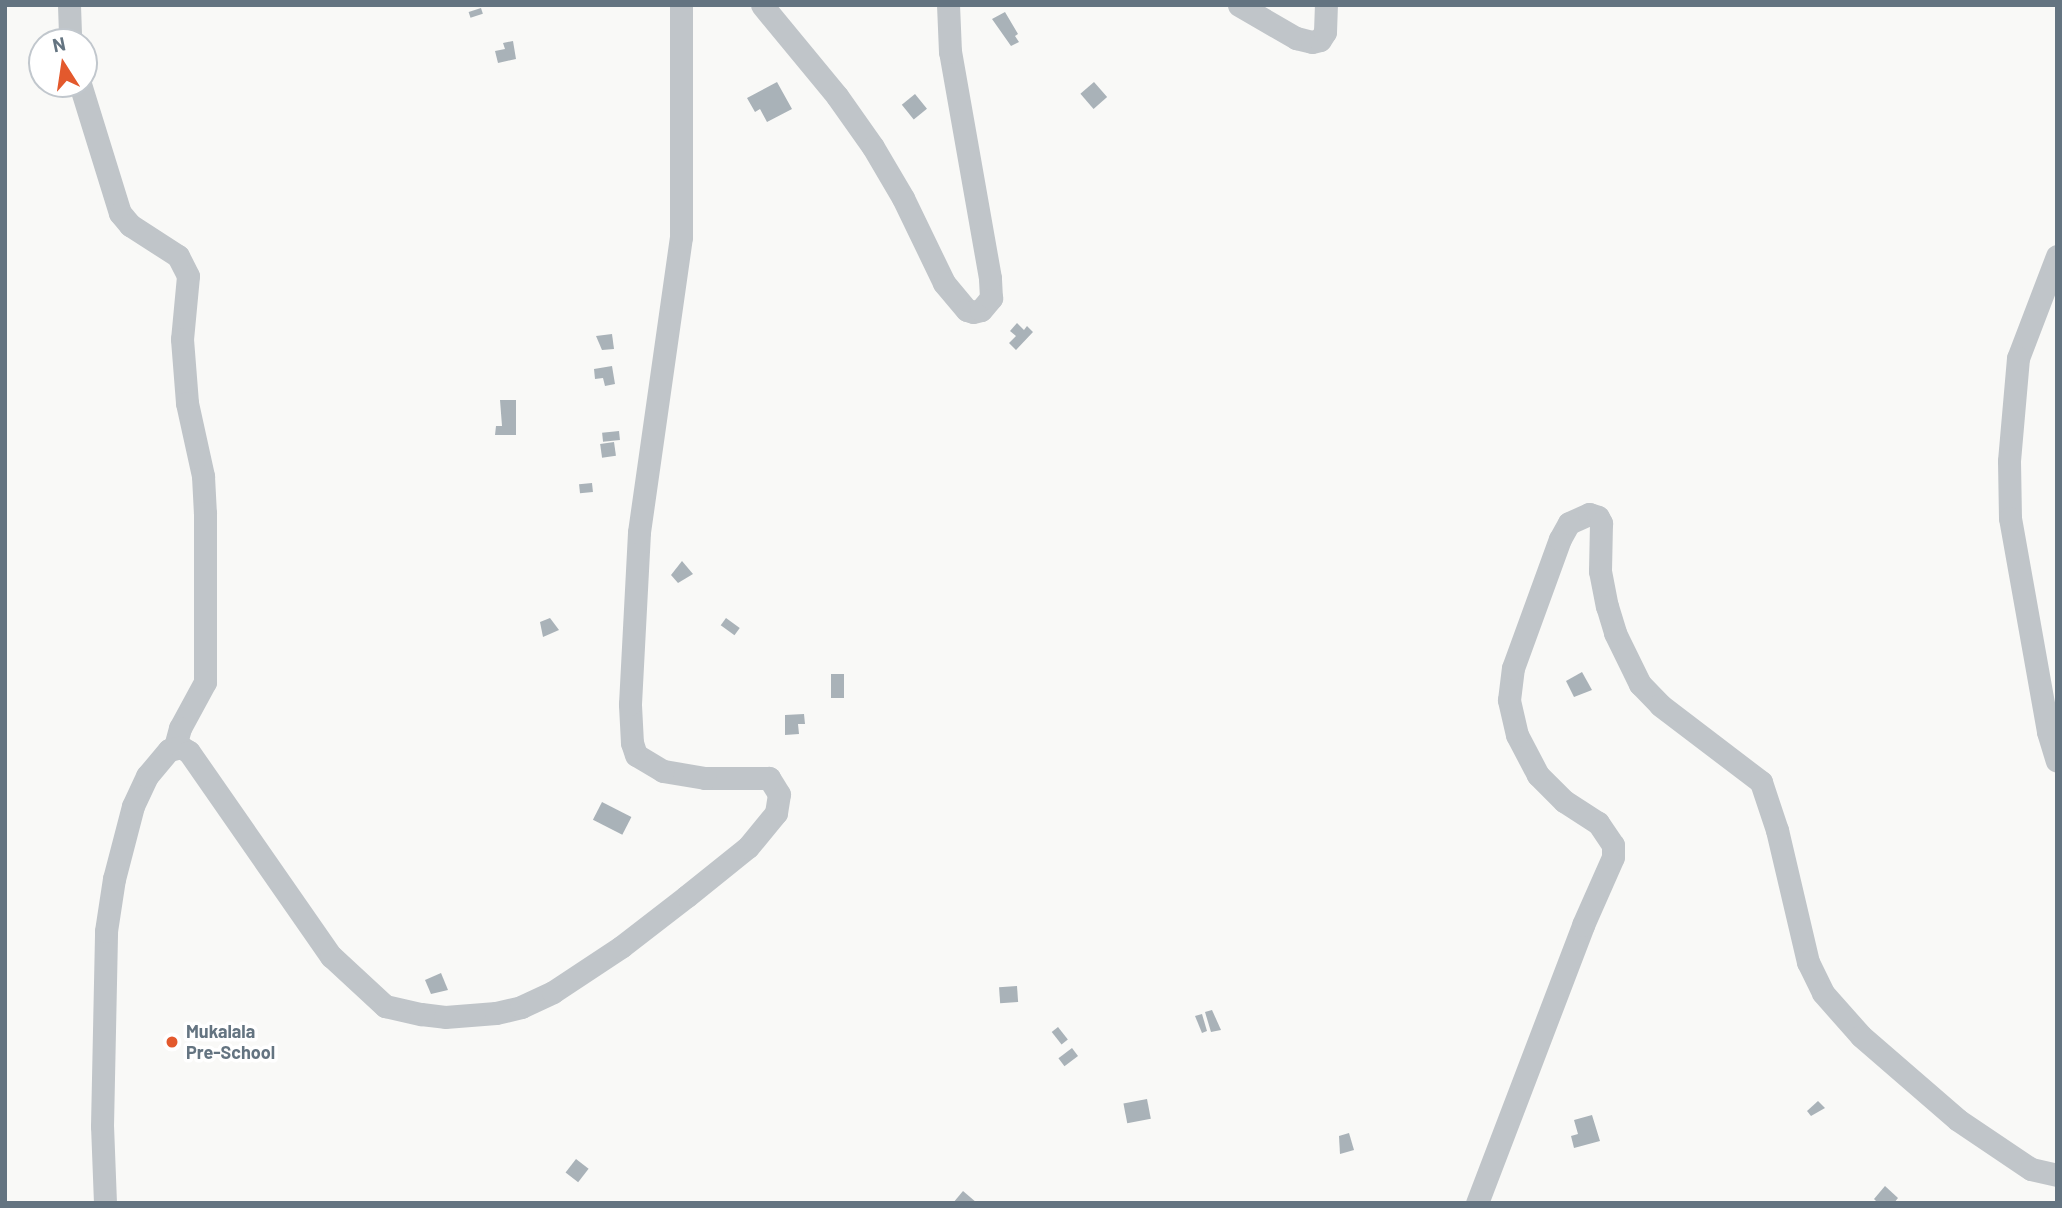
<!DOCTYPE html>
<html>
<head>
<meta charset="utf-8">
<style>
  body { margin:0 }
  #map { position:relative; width:2062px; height:1208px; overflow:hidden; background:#f9f9f7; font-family:Barlow,sans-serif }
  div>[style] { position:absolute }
  .building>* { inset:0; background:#a9b2b8; transform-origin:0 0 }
  .minor>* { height:23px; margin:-11.5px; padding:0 11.5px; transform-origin:11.5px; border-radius:11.5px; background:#c0c5c9 }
  .dots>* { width:19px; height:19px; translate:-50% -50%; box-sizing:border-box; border:4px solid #fff; border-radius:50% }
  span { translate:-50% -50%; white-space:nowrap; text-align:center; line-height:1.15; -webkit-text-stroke:7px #fff; paint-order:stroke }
  .poi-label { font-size:18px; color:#647481; font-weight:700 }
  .left { translate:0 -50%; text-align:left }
  .frame { position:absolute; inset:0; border:7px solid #647481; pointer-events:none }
  .north { position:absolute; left:28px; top:28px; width:70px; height:70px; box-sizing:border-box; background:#fff; border:2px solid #c1c7cd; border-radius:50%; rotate:348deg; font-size:19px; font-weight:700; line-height:28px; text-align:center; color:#647481 }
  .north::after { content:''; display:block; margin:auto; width:24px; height:32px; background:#e3592d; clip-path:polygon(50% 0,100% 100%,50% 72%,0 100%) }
</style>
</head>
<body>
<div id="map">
  <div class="building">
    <div style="left:481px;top:8px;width:6px;height:13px;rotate:72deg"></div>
    <div style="clip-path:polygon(1005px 12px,1018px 34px,1015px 36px,1019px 42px,1011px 46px,992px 19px)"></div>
    <div style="clip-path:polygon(513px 41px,516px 59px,498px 63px,495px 51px,505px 49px,503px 43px)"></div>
    <div style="clip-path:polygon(777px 82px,792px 109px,767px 122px,760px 109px,755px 112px,747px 98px)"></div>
    <div style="left:1094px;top:82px;width:20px;height:18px;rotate:49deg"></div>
    <div style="left:915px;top:94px;width:19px;height:17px;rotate:51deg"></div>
    <div style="clip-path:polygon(1017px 323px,1024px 330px,1027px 326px,1033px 332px,1016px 350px,1009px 343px,1016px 336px,1010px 331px)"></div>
    <div style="clip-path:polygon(612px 334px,614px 349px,602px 350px,596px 336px)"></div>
    <div style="clip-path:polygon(612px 366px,615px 384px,605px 386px,603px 378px,595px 379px,594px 369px)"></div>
    <div style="clip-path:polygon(500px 400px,516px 400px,516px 435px,495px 435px,496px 426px,502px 426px)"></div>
    <div style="left:619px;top:431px;width:9px;height:17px;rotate:84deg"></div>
    <div style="left:614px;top:442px;width:14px;height:14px;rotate:82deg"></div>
    <div style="left:592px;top:483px;width:9px;height:13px;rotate:84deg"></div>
    <div style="clip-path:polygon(682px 561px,693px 574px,678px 583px,671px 575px)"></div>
    <div style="clip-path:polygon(550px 618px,559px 630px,543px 637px,540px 622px)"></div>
    <div style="left:726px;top:618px;width:17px;height:9px;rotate:36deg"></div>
    <div style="clip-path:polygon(1582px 672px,1592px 690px,1574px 697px,1566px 681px)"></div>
    <div style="left:831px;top:674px;width:13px;height:24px"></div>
    <div style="clip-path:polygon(804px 714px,805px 724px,798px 724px,799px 734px,785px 735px,785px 715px)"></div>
    <div style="left:602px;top:802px;width:33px;height:20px;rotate:27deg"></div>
    <div style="clip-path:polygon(441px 973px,448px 990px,431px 994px,425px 980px)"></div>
    <div style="left:1017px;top:986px;width:16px;height:18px;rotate:86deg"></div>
    <div style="clip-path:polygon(1212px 1010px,1221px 1030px,1211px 1032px,1205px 1012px)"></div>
    <div style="clip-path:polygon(1202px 1014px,1207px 1031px,1202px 1033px,1195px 1016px)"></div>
    <div style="left:1058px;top:1027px;width:16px;height:8px;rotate:52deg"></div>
    <div style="left:1072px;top:1048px;width:10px;height:17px;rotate:53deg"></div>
    <div style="left:1147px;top:1099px;width:20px;height:24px;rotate:79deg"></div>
    <div style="clip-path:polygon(1818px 1101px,1825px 1108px,1811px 1116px,1807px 1111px)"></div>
    <div style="clip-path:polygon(1592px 1115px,1600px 1141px,1574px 1148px,1571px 1136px,1578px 1134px,1574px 1120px)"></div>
    <div style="clip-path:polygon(1349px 1133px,1354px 1150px,1340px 1154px,1339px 1136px)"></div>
    <div style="left:576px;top:1159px;width:16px;height:17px;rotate:38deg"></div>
    <div style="clip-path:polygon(1885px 1186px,1898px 1198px,1894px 1203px,1878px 1203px,1874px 1199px)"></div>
    <div style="clip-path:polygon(963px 1191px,977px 1203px,953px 1203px)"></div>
  </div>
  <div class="minor">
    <div style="left:69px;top:5px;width:37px;rotate:88deg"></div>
    <div style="left:762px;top:5px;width:118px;rotate:50.5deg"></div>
    <div style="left:837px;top:96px;width:62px;rotate:54.8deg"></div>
    <div style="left:873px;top:147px;width:59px;rotate:59.5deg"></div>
    <div style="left:903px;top:198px;width:94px;rotate:64.2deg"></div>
    <div style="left:944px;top:283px;width:35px;rotate:50deg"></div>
    <div style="left:967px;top:310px;width:6px;rotate:18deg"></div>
    <div style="left:973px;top:312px;width:8px;rotate:-14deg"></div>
    <div style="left:981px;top:310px;width:16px;rotate:-50deg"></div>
    <div style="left:991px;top:298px;width:20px;rotate:-93deg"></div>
    <div style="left:990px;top:278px;width:230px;rotate:-100deg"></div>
    <div style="left:950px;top:52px;width:47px;rotate:-92.4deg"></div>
    <div style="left:1239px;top:5px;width:66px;rotate:30.1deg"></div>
    <div style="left:1296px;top:38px;width:16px;rotate:14deg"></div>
    <div style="left:1312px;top:42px;width:8px;rotate:-14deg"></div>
    <div style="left:1320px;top:40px;width:9px;rotate:-58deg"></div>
    <div style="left:1325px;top:32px;width:27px;rotate:-88deg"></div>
    <div style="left:80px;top:84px;width:135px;rotate:72.8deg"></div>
    <div style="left:120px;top:213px;width:16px;rotate:50deg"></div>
    <div style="left:130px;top:225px;width:57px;rotate:32.9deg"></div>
    <div style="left:178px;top:256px;width:22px;rotate:63deg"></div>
    <div style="left:188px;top:276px;width:63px;rotate:95.4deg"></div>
    <div style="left:182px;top:339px;width:64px;rotate:85.5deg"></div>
    <div style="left:187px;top:403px;width:75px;rotate:77.6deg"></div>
    <div style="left:203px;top:476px;width:37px;rotate:87deg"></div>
    <div style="left:205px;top:513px;width:169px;rotate:90deg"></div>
    <div style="left:205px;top:682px;width:52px;rotate:118.5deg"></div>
    <div style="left:180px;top:728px;width:20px;rotate:105deg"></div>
    <div style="left:2057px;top:256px;width:109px;rotate:110.9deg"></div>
    <div style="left:2018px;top:358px;width:103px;rotate:95deg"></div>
    <div style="left:2009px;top:461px;width:57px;rotate:89deg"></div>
    <div style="left:2010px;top:518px;width:217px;rotate:79.9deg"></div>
    <div style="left:2048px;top:732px;width:30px;rotate:73deg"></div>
    <div style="left:105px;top:1203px;width:77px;rotate:-92.2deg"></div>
    <div style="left:102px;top:1126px;width:195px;rotate:-88.8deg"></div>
    <div style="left:106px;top:931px;width:53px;rotate:-81.3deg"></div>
    <div style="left:114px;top:879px;width:75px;rotate:-75.4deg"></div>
    <div style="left:133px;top:806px;width:33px;rotate:-65deg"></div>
    <div style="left:147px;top:776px;width:34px;rotate:-50deg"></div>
    <div style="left:169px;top:750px;width:12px;rotate:-14deg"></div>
    <div style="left:181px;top:747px;width:9px;rotate:32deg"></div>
    <div style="left:189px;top:752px;width:249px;rotate:55.2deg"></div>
    <div style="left:331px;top:956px;width:74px;rotate:42.8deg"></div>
    <div style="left:385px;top:1006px;width:37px;rotate:13deg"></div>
    <div style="left:421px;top:1014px;width:24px;rotate:7deg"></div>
    <div style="left:445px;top:1017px;width:51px;rotate:-4.5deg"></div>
    <div style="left:496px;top:1013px;width:26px;rotate:-13deg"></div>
    <div style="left:521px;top:1007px;width:35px;rotate:-25deg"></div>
    <div style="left:553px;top:992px;width:82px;rotate:-33.5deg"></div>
    <div style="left:621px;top:947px;width:83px;rotate:-37.7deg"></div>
    <div style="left:687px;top:896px;width:78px;rotate:-38.8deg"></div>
    <div style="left:748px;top:847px;width:44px;rotate:-50.5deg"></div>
    <div style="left:776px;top:813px;width:19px;rotate:-81deg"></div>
    <div style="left:779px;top:794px;width:19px;rotate:-122deg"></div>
    <div style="left:769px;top:778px;width:64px;rotate:180deg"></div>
    <div style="left:705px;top:778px;width:43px;rotate:-170.5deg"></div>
    <div style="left:663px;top:771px;width:31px;rotate:-149deg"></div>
    <div style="left:636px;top:755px;width:13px;rotate:-108deg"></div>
    <div style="left:632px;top:743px;width:39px;rotate:-93deg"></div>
    <div style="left:630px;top:704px;width:172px;rotate:-87deg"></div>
    <div style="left:639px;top:532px;width:298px;rotate:-81.9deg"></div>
    <div style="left:681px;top:237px;width:232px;rotate:-90deg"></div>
    <div style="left:1477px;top:1203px;width:298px;rotate:-69.1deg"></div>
    <div style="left:1583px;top:925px;width:74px;rotate:-66.2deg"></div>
    <div style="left:1613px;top:857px;width:12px;rotate:-90deg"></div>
    <div style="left:1613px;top:845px;width:27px;rotate:-124deg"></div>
    <div style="left:1598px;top:823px;width:40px;rotate:-147.1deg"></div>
    <div style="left:1564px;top:801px;width:37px;rotate:-135deg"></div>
    <div style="left:1538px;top:775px;width:45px;rotate:-117.7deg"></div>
    <div style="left:1517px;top:735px;width:36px;rotate:-103deg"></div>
    <div style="left:1509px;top:700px;width:32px;rotate:-83deg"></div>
    <div style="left:1513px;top:668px;width:137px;rotate:-70deg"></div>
    <div style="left:1560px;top:539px;width:18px;rotate:-61deg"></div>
    <div style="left:1569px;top:523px;width:22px;rotate:-24deg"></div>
    <div style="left:1589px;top:514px;width:9px;rotate:18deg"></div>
    <div style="left:1598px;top:517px;width:7px;rotate:63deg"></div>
    <div style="left:1601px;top:523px;width:48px;rotate:91.2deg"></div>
    <div style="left:1600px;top:571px;width:36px;rotate:79deg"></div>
    <div style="left:1607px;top:606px;width:28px;rotate:73deg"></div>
    <div style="left:1615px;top:633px;width:57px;rotate:63.9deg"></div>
    <div style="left:1640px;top:684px;width:29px;rotate:46deg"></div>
    <div style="left:1660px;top:705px;width:127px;rotate:37.3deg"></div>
    <div style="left:1761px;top:782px;width:51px;rotate:71.6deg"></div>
    <div style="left:1777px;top:830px;width:136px;rotate:76.8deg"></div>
    <div style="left:1808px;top:962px;width:34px;rotate:64deg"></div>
    <div style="left:1823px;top:993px;width:57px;rotate:48.5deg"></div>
    <div style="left:1861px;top:1036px;width:128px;rotate:40.9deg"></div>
    <div style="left:1958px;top:1120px;width:88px;rotate:33.9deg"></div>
    <div style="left:2031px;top:1169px;width:27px;rotate:13deg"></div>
  </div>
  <div class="dots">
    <div style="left:172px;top:1042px;background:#e3592d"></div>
  </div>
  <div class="poi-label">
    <span class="left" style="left:186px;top:1042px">Mukalala<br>Pre-School</span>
  </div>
  <div class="frame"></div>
  <div class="north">N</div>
</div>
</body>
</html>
